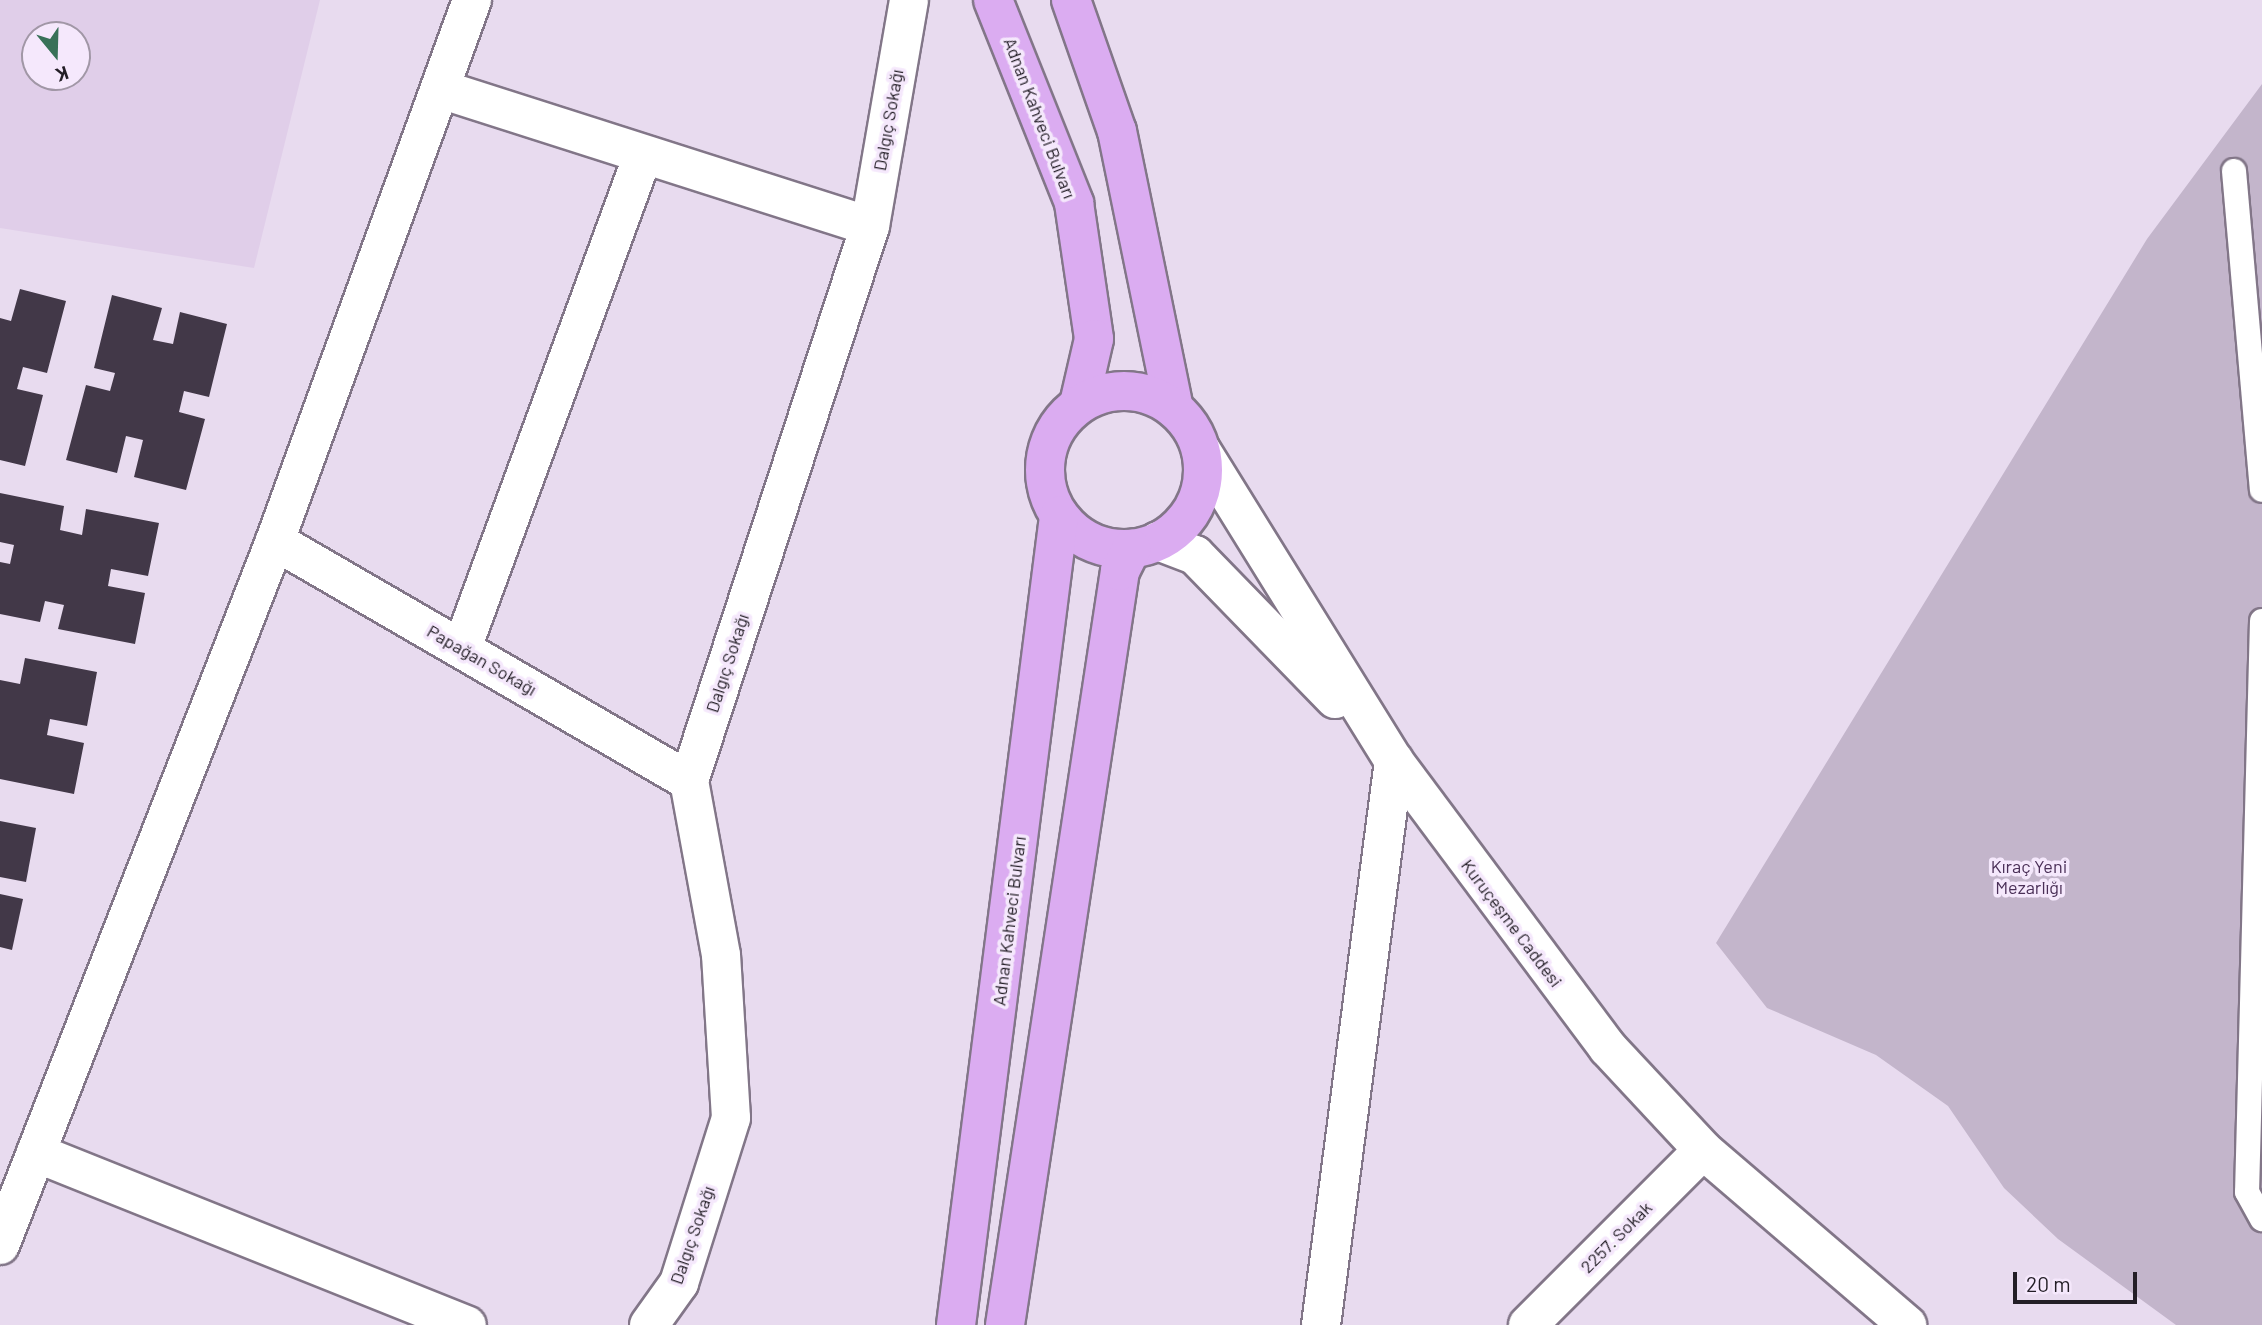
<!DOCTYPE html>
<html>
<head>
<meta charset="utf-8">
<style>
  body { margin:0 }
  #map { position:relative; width:2262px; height:1325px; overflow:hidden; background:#e8dbef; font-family:Barlow,sans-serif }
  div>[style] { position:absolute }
  .built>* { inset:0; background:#e0cee9 }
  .green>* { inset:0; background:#c3b5cb }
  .building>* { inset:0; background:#423848 }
  .roads { filter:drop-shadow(2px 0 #827688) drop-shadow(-2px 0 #827688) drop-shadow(0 2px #827688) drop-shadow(0 -2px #827688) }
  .service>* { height:24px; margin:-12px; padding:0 12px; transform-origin:12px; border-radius:12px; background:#fff }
  .minor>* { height:38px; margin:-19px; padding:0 19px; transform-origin:19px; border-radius:19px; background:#fff }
  .tertiary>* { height:38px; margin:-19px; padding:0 19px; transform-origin:19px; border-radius:19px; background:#fff }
  .primary>* { height:38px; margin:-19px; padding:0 19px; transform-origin:19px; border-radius:19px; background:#dbacf1 }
  .primary>.ring { margin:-19px; padding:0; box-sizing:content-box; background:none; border:38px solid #dbacf1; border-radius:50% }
  span { translate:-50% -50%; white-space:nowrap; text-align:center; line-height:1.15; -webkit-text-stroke:7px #f5e8fc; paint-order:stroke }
  .street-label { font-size:18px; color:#231e26 }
  .park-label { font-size:18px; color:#4a2f57 }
  .north { position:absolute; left:21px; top:21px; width:70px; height:70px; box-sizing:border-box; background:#f5e8fc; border:2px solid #a197a6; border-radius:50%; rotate:161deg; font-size:19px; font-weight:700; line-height:28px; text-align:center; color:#231e26 }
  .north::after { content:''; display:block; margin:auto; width:24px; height:32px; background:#387158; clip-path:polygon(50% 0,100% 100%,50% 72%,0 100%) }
  .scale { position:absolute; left:2013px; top:1272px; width:124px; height:32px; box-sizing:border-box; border:4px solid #231e26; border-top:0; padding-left:9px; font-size:21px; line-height:24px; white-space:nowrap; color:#231e26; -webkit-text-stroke:5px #f5e8fc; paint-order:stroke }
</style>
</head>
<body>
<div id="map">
  <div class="built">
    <div style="clip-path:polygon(evenodd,0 0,320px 0,254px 268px,0 228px,0 0,35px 35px,77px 35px,77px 77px,35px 77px,35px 35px)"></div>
  </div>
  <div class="green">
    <div style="clip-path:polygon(2262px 84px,2262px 1325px,2176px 1325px,2058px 1239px,2004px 1188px,1948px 1106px,1876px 1055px,1767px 1008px,1716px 943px,2147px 239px)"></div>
  </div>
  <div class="building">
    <div style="clip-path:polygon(20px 289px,66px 301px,47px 373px,23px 367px,17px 389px,43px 395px,25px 466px,0 460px,0 318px,11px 321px)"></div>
    <div style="clip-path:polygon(112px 295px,162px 308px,153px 340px,173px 344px,180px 312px,227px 324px,209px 397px,184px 391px,179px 412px,205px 419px,186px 490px,134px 477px,143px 440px,126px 436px,117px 473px,66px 460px,86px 385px,110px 391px,115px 373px,94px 368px)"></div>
    <div style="clip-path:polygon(0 493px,64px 506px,60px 530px,82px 535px,86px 509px,159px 523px,148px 576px,111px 569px,108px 586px,145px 593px,135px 644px,58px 629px,64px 605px,45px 601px,40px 622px,0 614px,0 562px,10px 564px,14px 545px,0 542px)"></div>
    <div style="clip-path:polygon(25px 658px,97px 672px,87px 726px,50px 719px,47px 735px,84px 743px,74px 794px,0 779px,0 680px,20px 684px)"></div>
    <div style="clip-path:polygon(0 821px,36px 828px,26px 882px,0 877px)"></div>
    <div style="clip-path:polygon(0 894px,23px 899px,12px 950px,0 947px)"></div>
  </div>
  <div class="roads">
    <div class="service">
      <div style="left:2234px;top:171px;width:320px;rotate:85deg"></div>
      <div style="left:2262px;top:621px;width:571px;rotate:91.5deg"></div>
      <div style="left:2247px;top:1192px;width:31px;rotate:61deg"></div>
    </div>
    <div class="minor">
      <div style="left:440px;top:89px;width:451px;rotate:17.7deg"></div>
      <div style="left:275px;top:541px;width:479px;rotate:30.1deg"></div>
      <div style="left:462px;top:648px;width:525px;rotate:-69.84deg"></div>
      <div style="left:36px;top:1153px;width:464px;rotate:21.8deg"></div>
      <div style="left:1321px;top:1325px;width:569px;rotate:-82.63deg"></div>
      <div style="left:1528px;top:1325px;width:247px;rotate:-45deg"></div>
    </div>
    <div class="tertiary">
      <div style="left:1201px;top:450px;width:366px;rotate:58.2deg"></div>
      <div style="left:1394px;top:761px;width:358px;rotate:53.3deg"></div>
      <div style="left:1608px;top:1048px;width:139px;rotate:47deg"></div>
      <div style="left:1703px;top:1150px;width:269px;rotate:40.6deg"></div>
      <div style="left:1158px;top:541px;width:40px;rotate:21deg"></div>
      <div style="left:1195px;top:555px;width:201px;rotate:45.8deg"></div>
      <div style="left:0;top:1245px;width:756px;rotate:-68.66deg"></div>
      <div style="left:275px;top:541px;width:576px;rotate:-69.99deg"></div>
      <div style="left:649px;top:1325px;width:52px;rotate:-54.5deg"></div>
      <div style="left:679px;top:1283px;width:173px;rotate:-72.5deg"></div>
      <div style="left:731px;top:1118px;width:163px;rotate:-93.5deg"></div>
      <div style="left:721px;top:955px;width:177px;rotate:-100.4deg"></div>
      <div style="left:689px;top:781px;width:584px;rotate:-71.94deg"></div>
      <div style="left:870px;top:226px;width:229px;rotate:-80.2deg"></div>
    </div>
    <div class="primary">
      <div style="left:993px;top:0;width:219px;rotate:68.2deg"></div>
      <div style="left:1074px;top:203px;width:137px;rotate:81.6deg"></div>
      <div style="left:1094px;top:339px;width:67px;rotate:103deg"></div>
      <div style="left:1071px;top:0;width:139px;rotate:70.7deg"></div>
      <div style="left:1117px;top:131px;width:283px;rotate:78.4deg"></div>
      <div class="ring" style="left:1045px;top:391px;width:120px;height:120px"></div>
      <div style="left:956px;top:1325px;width:816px;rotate:-82.74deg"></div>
      <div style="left:1005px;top:1325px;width:763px;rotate:-81.33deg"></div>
      <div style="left:1120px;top:571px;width:25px;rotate:-63deg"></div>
    </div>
  </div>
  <div class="street-label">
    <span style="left:1040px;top:118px;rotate:69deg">Adnan Kahveci Bulvarı</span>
    <span style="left:888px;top:120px;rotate:-80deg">Dalgıç Sokağı</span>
    <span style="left:482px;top:660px;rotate:30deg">Papağan Sokağı</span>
    <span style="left:727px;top:663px;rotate:-72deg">Dalgıç Sokağı</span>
    <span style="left:1009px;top:921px;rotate:-83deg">Adnan Kahveci Bulvarı</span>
    <span style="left:1512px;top:923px;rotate:53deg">Kuruçeşme Caddesi</span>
    <span style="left:692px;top:1235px;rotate:-71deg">Dalgıç Sokağı</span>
    <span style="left:1616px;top:1237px;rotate:-45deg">2257. Sokak</span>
  </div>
  <div class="park-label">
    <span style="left:2029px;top:877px">Kıraç Yeni<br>Mezarlığı</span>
  </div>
  <div class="north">K</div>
  <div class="scale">20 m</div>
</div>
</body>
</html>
